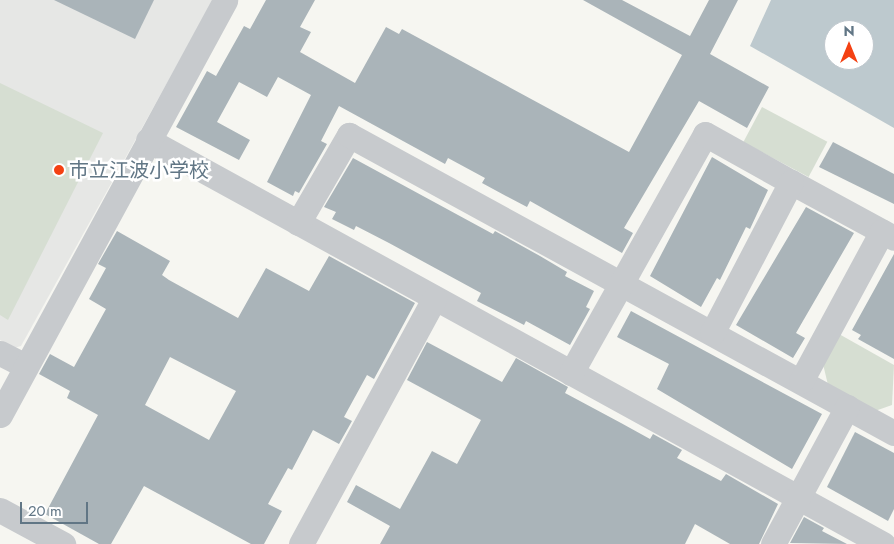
<!DOCTYPE html>
<html>
<head>
<meta charset="utf-8">
<style>
  body { margin:0 }
  #map { position:relative; width:894px; height:544px; overflow:hidden; background:#f6f6f1; font-family:Jost,"Noto Sans JP",sans-serif }
  div>[style] { position:absolute }
  .built>* { inset:0; background:#e6e7e5 }
  .green>* { inset:0; background:#d6ded2; transform-origin:0 0 }
  .water>* { inset:0; background:#bdc9ce }
  .building>* { inset:0; background:#aab4b9 }
  .minor>* { height:25px; margin:-12.5px; padding:0 12.5px; transform-origin:12.5px; border-radius:12.5px; background:#c7cacd }
  .dots>* { width:14px; height:14px; translate:-50% -50%; box-sizing:border-box; border:2px solid #fff; border-radius:50% }
  span { translate:-50% -50%; white-space:nowrap; text-align:center; line-height:1.15; -webkit-text-stroke:5px #fff; paint-order:stroke }
  .poi-label { font-size:20px; color:#617685 }
  .left { translate:0 -50%; text-align:left }
  .north { position:absolute; left:824px; top:20px; width:50px; height:50px; box-sizing:border-box; background:#fff; border:1px solid #c0c8ce; border-radius:50%; rotate:0deg; font-size:14px; font-weight:700; line-height:20px; text-align:center; color:#617685 }
  .north::after { content:''; display:block; margin:auto; width:18px; height:22px; background:#f44113; clip-path:polygon(50% 0,100% 100%,50% 72%,0 100%) }
  .scale { position:absolute; left:20px; top:502px; width:68px; height:22px; box-sizing:border-box; border:2px solid #617685; border-top:0; padding-left:6px; font-size:15px; line-height:18px; white-space:nowrap; color:#617685; -webkit-text-stroke:4px #fff; paint-order:stroke }
</style>
</head>
<body>
<div id="map">
  <div class="built">
    <div style="clip-path:polygon(0 0,213px 0,21px 346px,14px 348px,0 340px)"></div>
  </div>
  <div class="green">
    <div style="clip-path:polygon(0 83px,103px 133px,8px 320px,0 315px)"></div>
    <div style="left:762px;top:107px;width:74px;height:40px;rotate:28deg"></div>
    <div style="clip-path:polygon(839px 334px,894px 365px,892px 405px,875px 411px,828px 385px,823px 364px)"></div>
  </div>
  <div class="water">
    <div style="clip-path:polygon(evenodd,771px 0,894px 0,894px 128px,750px 46px,771px 0,834px 30px,864px 30px,864px 60px,834px 60px,834px 30px)"></div>
  </div>
  <div class="building">
    <div style="clip-path:polygon(54px 0,154px 0,135px 39px)"></div>
    <div style="clip-path:polygon(266px 0,315px 0,300px 27px,311px 32px,300px 52px,355px 83px,386px 27px,399px 34px,402px 29px,629px 152px,682px 55px,583px 0,622px 0,690px 36px,709px 0,738px 0,710px 54px,769px 87px,747px 128px,699px 101px,624px 228px,633px 233px,622px 253px,530px 201px,527px 207px,506px 196px,482px 183px,485px 178px,448px 158px,445px 164px,339px 106px,321px 141px,327px 144px,299px 193px,295px 191px,293px 196px,267px 182px,311px 95px,278px 77px,267px 97px,239px 82px,217px 122px,250px 140px,239px 160px,176px 127px,207px 71px,216px 76px,244px 26px,250px 29px)"></div>
    <div style="clip-path:polygon(833px 142px,894px 174px,894px 204px,819px 167px)"></div>
    <div style="clip-path:polygon(712px 157px,768px 190px,750px 229px,746px 227px,720px 280px,717px 278px,701px 307px,650px 276px)"></div>
    <div style="clip-path:polygon(353px 158px,493px 234px,495px 231px,540px 256px,567px 272px,565px 276px,594px 291px,586px 307px,590px 309px,570px 345px,526px 321px,524px 325px,477px 301px,481px 293px,389px 243px,356px 226px,354px 230px,332px 219px,336px 212px,324px 207px)"></div>
    <div style="clip-path:polygon(806px 207px,854px 233px,796px 333px,805px 338px,793px 358px,736px 325px)"></div>
    <div style="clip-path:polygon(evenodd,117px 231px,170px 261px,162px 275px,169px 280px,238px 318px,266px 268px,309px 291px,329px 256px,415px 303px,374px 379px,367px 375px,344px 417px,352px 421px,339px 444px,313px 430px,292px 470px,288px 468px,268px 504px,282px 511px,264px 544px,251px 544px,144px 486px,111px 544px,99px 544px,45px 514px,98px 415px,67px 398px,70px 391px,39px 374px,50px 354px,74px 367px,106px 309px,89px 299px,106px 268px,98px 264px,117px 231px,170px 357px,236px 391px,209px 440px,145px 405px,170px 357px)"></div>
    <div style="clip-path:polygon(894px 254px,894px 359px,858px 339px,861px 335px,852px 330px)"></div>
    <div style="clip-path:polygon(631px 311px,822px 414px,792px 469px,657px 389px,669px 364px,617px 337px)"></div>
    <div style="clip-path:polygon(427px 342px,502px 382px,516px 358px,568px 387px,565px 393px,621px 423px,650px 439px,653px 434px,682px 450px,677px 458px,721px 481px,726px 474px,778px 504px,759px 544px,730px 544px,695px 524px,685px 544px,380px 544px,390px 526px,347px 502px,356px 485px,400px 509px,432px 451px,457px 464px,481px 420px,407px 380px)"></div>
    <div style="clip-path:polygon(855px 432px,894px 453px,894px 509px,888px 521px,827px 487px)"></div>
    <div style="clip-path:polygon(804px 517px,824px 528px,822px 531px,847px 544px,790px 543px)"></div>
  </div>
  <div class="minor">
    <div style="left:148px;top:140px;width:839px;rotate:28.8deg"></div>
    <div style="left:791px;top:182px;width:117px;rotate:28.5deg"></div>
    <div style="left:298px;top:223px;width:102px;rotate:-59.9deg"></div>
    <div style="left:349px;top:135px;width:621px;rotate:28.67deg"></div>
    <div style="left:0;top:353px;width:29px;rotate:27deg"></div>
    <div style="left:571px;top:373px;width:274px;rotate:-60.7deg"></div>
    <div style="left:705px;top:134px;width:98px;rotate:29.2deg"></div>
    <div style="left:791px;top:182px;width:170px;rotate:117.6deg"></div>
    <div style="left:801px;top:381px;width:170px;rotate:-61.6deg"></div>
    <div style="left:0;top:415px;width:472px;rotate:-61.5deg"></div>
    <div style="left:0;top:510px;width:72px;rotate:28.4deg"></div>
    <div style="left:301px;top:544px;width:279px;rotate:-61.5deg"></div>
    <div style="left:773px;top:544px;width:156px;rotate:-61.6deg"></div>
  </div>
  <div class="dots">
    <div style="left:59px;top:170px;background:#f44113"></div>
  </div>
  <div class="poi-label">
    <span class="left" style="left:69px;top:170px">市立江波小学校</span>
  </div>
  <div class="north">N</div>
  <div class="scale">20 m</div>
</div>
</body>
</html>
